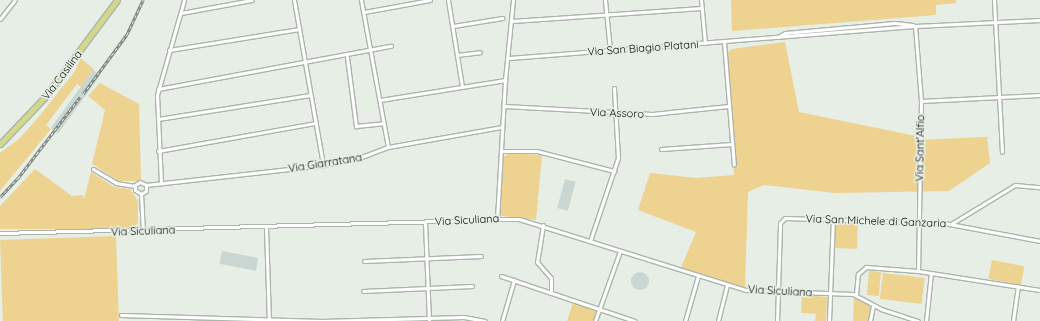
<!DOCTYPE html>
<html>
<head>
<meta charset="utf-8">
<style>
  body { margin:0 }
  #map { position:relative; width:1040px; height:321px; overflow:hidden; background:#e6eee5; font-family:Quicksand,sans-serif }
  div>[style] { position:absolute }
  .green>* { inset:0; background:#eed290; transform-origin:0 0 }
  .building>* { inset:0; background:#cad6d1; transform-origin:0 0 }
  .round { border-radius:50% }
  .roads { filter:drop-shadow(1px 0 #adb4ac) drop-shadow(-1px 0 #adb4ac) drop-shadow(0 1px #adb4ac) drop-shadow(0 -1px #adb4ac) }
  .minor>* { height:3px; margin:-1.5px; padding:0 1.5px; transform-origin:1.5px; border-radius:1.5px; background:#fff }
  .primary>* { height:5px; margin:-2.5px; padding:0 2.5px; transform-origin:2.5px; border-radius:2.5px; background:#d2d98b }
  .rail>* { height:2.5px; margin-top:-1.25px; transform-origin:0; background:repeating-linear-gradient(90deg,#e6eee5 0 3px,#787d77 0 6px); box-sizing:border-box; border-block:1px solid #787d77 }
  span { translate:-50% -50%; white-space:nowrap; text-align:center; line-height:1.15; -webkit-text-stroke:3.5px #e6eee5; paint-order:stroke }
  .street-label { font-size:11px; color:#0b0d0b }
</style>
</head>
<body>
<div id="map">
  <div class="green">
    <div style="clip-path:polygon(731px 0,956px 0,956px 3px,936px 5px,936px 15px,732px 31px)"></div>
    <div style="clip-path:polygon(785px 42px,799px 112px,916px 136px,916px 140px,987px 137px,990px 163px,949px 191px,835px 193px,764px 185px,748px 192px,745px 288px,680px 270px,696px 232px,638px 210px,650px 173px,697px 178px,734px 175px,725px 54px,732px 49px)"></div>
    <div style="clip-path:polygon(80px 58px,94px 69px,81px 87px,77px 84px,46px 125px,51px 129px,0 191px,0 153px,20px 138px,42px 113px,75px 71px)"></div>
    <div style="clip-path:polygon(100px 83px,139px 104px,141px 181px,119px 181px,92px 164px,105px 110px,88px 96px)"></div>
    <div style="clip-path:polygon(510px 153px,542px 155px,536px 220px,502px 216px,499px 211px,503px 157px)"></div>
    <div style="clip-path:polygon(35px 169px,72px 196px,83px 195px,84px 199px,91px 172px,114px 187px,130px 189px,138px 201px,138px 223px,131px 229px,0 229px,0 206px)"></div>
    <div style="left:834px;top:221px;width:24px;height:27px;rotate:2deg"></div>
    <div style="left:116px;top:236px;width:85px;height:116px;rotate:88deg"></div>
    <div style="left:992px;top:260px;width:33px;height:19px;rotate:11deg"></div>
    <div style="left:869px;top:271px;width:12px;height:24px;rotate:5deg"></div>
    <div style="left:883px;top:273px;width:42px;height:26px;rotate:7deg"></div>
    <div style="clip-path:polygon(802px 295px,827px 297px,826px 321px,815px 321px,816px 314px,801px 313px)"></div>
    <div style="clip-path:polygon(854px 298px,872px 307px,869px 321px,853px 321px)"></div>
    <div style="clip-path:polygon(573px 303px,596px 311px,593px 321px,567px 321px)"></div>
  </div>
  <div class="building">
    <div style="left:93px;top:70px;width:9px;height:72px;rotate:36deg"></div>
    <div style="left:565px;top:179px;width:11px;height:30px;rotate:15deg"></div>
    <div style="left:222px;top:251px;width:37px;height:13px;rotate:11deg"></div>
    <div class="round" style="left:631px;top:272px;width:18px;height:18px"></div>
  </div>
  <div class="roads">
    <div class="minor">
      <div style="left:294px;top:0;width:168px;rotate:80deg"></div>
      <div style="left:361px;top:0;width:149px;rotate:79.6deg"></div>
      <div style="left:448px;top:0;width:87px;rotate:80.8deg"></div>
      <div style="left:605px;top:0;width:51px;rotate:84.4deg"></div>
      <div style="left:701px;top:0;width:43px;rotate:84.7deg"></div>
      <div style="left:994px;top:0;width:152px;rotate:87deg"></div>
      <div style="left:364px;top:12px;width:67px;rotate:-10.3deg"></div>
      <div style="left:181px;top:13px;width:72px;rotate:-10.4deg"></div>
      <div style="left:0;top:19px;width:24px;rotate:-52deg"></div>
      <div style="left:512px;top:21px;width:190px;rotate:-3.9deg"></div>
      <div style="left:453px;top:26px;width:50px;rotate:-9.3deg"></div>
      <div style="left:915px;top:26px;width:75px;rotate:85.4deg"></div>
      <div style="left:921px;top:101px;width:170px;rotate:91deg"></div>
      <div style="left:778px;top:37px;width:8px;rotate:-30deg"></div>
      <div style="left:785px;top:33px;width:110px;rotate:-5.2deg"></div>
      <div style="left:895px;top:23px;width:18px;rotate:6deg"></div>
      <div style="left:724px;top:42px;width:123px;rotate:85.4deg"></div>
      <div style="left:169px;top:50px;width:132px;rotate:-9.2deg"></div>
      <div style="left:457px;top:55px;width:23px;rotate:-7deg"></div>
      <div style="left:347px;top:57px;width:70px;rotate:82.6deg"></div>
      <div style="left:356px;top:126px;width:27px;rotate:-6deg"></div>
      <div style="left:509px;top:58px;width:407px;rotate:-4.5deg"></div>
      <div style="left:915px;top:26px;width:125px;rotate:-2.7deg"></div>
      <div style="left:158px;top:89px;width:237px;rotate:-10.5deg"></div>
      <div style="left:380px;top:100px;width:127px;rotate:-9.1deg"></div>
      <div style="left:921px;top:101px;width:119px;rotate:-2.9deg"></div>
      <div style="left:504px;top:106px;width:148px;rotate:3.1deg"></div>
      <div style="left:652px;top:114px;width:77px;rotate:-5.9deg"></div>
      <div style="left:158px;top:119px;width:154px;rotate:-9deg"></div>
      <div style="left:661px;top:149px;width:71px;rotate:-4deg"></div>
      <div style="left:158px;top:151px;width:159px;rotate:-10.1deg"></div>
      <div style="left:501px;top:151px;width:36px"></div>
      <div style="left:537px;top:151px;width:80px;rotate:14.6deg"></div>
      <div style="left:93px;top:169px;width:27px;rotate:31deg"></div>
      <div style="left:116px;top:183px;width:19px;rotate:9deg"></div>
      <div style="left:161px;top:183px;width:88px;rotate:-92.6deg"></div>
      <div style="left:157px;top:95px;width:99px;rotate:-74.1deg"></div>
      <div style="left:146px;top:185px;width:178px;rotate:-6.4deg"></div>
      <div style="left:323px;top:165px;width:37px;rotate:-11deg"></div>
      <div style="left:359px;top:158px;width:31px;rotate:-21deg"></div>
      <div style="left:388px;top:147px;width:116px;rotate:-10deg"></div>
      <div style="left:141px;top:194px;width:36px;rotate:87deg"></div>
      <div style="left:141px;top:194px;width:7px;rotate:-146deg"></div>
      <div style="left:135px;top:190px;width:5px;rotate:-90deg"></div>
      <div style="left:135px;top:185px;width:6px;rotate:-31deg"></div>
      <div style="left:140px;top:182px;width:7px;rotate:27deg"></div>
      <div style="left:141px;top:194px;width:6px;rotate:-31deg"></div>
      <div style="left:146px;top:191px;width:6px;rotate:-90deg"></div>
      <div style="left:497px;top:219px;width:139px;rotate:-86.7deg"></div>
      <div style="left:505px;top:80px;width:80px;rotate:-84.3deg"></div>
      <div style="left:425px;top:222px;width:99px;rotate:87.7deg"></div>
      <div style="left:951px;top:224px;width:75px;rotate:-31.4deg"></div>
      <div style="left:1015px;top:185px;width:25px;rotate:5deg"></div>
      <div style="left:543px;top:225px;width:37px;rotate:99deg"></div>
      <div style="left:537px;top:262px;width:21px;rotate:49deg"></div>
      <div style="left:551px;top:278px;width:15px;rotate:90deg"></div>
      <div style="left:266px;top:227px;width:93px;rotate:88.2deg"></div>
      <div style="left:0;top:233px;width:519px;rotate:-1.55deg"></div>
      <div style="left:519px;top:219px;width:238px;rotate:17.4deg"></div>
      <div style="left:746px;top:290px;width:107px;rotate:2.1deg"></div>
      <div style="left:853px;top:294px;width:32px;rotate:28deg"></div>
      <div style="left:881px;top:309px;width:39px;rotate:18deg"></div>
      <div style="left:590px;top:241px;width:88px;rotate:-71.4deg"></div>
      <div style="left:618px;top:158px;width:70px;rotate:-93.3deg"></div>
      <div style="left:364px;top:261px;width:117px;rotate:-2.4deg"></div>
      <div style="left:501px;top:276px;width:141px;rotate:18.6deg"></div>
      <div style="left:363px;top:291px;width:109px;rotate:-2.6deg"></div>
      <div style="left:856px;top:295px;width:21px;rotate:-85deg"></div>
      <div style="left:858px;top:274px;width:11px;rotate:-41deg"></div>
      <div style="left:866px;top:267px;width:52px;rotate:4.4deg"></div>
      <div style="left:918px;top:271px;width:123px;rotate:8.9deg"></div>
      <div style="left:121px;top:315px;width:201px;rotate:1.7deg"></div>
      <div style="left:322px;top:321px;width:142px;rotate:-1.6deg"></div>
      <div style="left:464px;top:317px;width:21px;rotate:11deg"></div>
      <div style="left:502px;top:321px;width:43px;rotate:-73.7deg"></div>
      <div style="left:595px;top:321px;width:74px;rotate:-70.3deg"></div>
      <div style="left:685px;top:321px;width:47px;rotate:-73.9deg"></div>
      <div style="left:718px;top:321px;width:37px;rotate:-76deg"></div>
      <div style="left:777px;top:321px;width:98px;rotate:-88.2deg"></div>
      <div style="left:780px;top:223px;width:7px;rotate:-45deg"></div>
      <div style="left:785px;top:218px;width:159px;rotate:1.8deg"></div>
      <div style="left:944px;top:223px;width:98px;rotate:10.6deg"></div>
      <div style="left:829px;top:321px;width:102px;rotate:-87.8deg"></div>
      <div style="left:870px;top:321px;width:16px;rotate:-79deg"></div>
      <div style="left:926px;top:321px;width:48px;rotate:-84.1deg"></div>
      <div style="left:1013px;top:321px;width:35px;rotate:-82deg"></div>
    </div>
    <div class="primary">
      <div style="left:0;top:144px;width:64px;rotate:-46.3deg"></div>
      <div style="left:44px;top:98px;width:122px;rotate:-53.3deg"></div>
    </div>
  </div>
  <div class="rail">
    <div style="left:83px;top:94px;width:74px;rotate:-53.7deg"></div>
    <div style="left:127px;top:34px;width:38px;rotate:-65deg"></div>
    <div style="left:0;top:197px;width:26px;rotate:-47deg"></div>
    <div style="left:18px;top:178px;width:102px;rotate:-52.6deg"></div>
  </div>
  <div class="street-label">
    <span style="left:643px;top:48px;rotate:-4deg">Via San Biagio Platani</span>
    <span style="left:62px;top:75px;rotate:-53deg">Via Casilina</span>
    <span style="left:617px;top:113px;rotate:2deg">Via Assoro</span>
    <span style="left:920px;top:148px;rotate:-89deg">Via Sant'Alfio</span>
    <span style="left:325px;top:163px;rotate:-9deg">Via Giarratana</span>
    <span style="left:467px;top:220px;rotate:-3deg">Via Siculiana</span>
    <span style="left:876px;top:221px;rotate:2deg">Via San Michele di Ganzaria</span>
    <span style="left:143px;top:231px;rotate:-2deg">Via Siculiana</span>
    <span style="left:780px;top:291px;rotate:3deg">Via Siculiana</span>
  </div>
</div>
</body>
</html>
